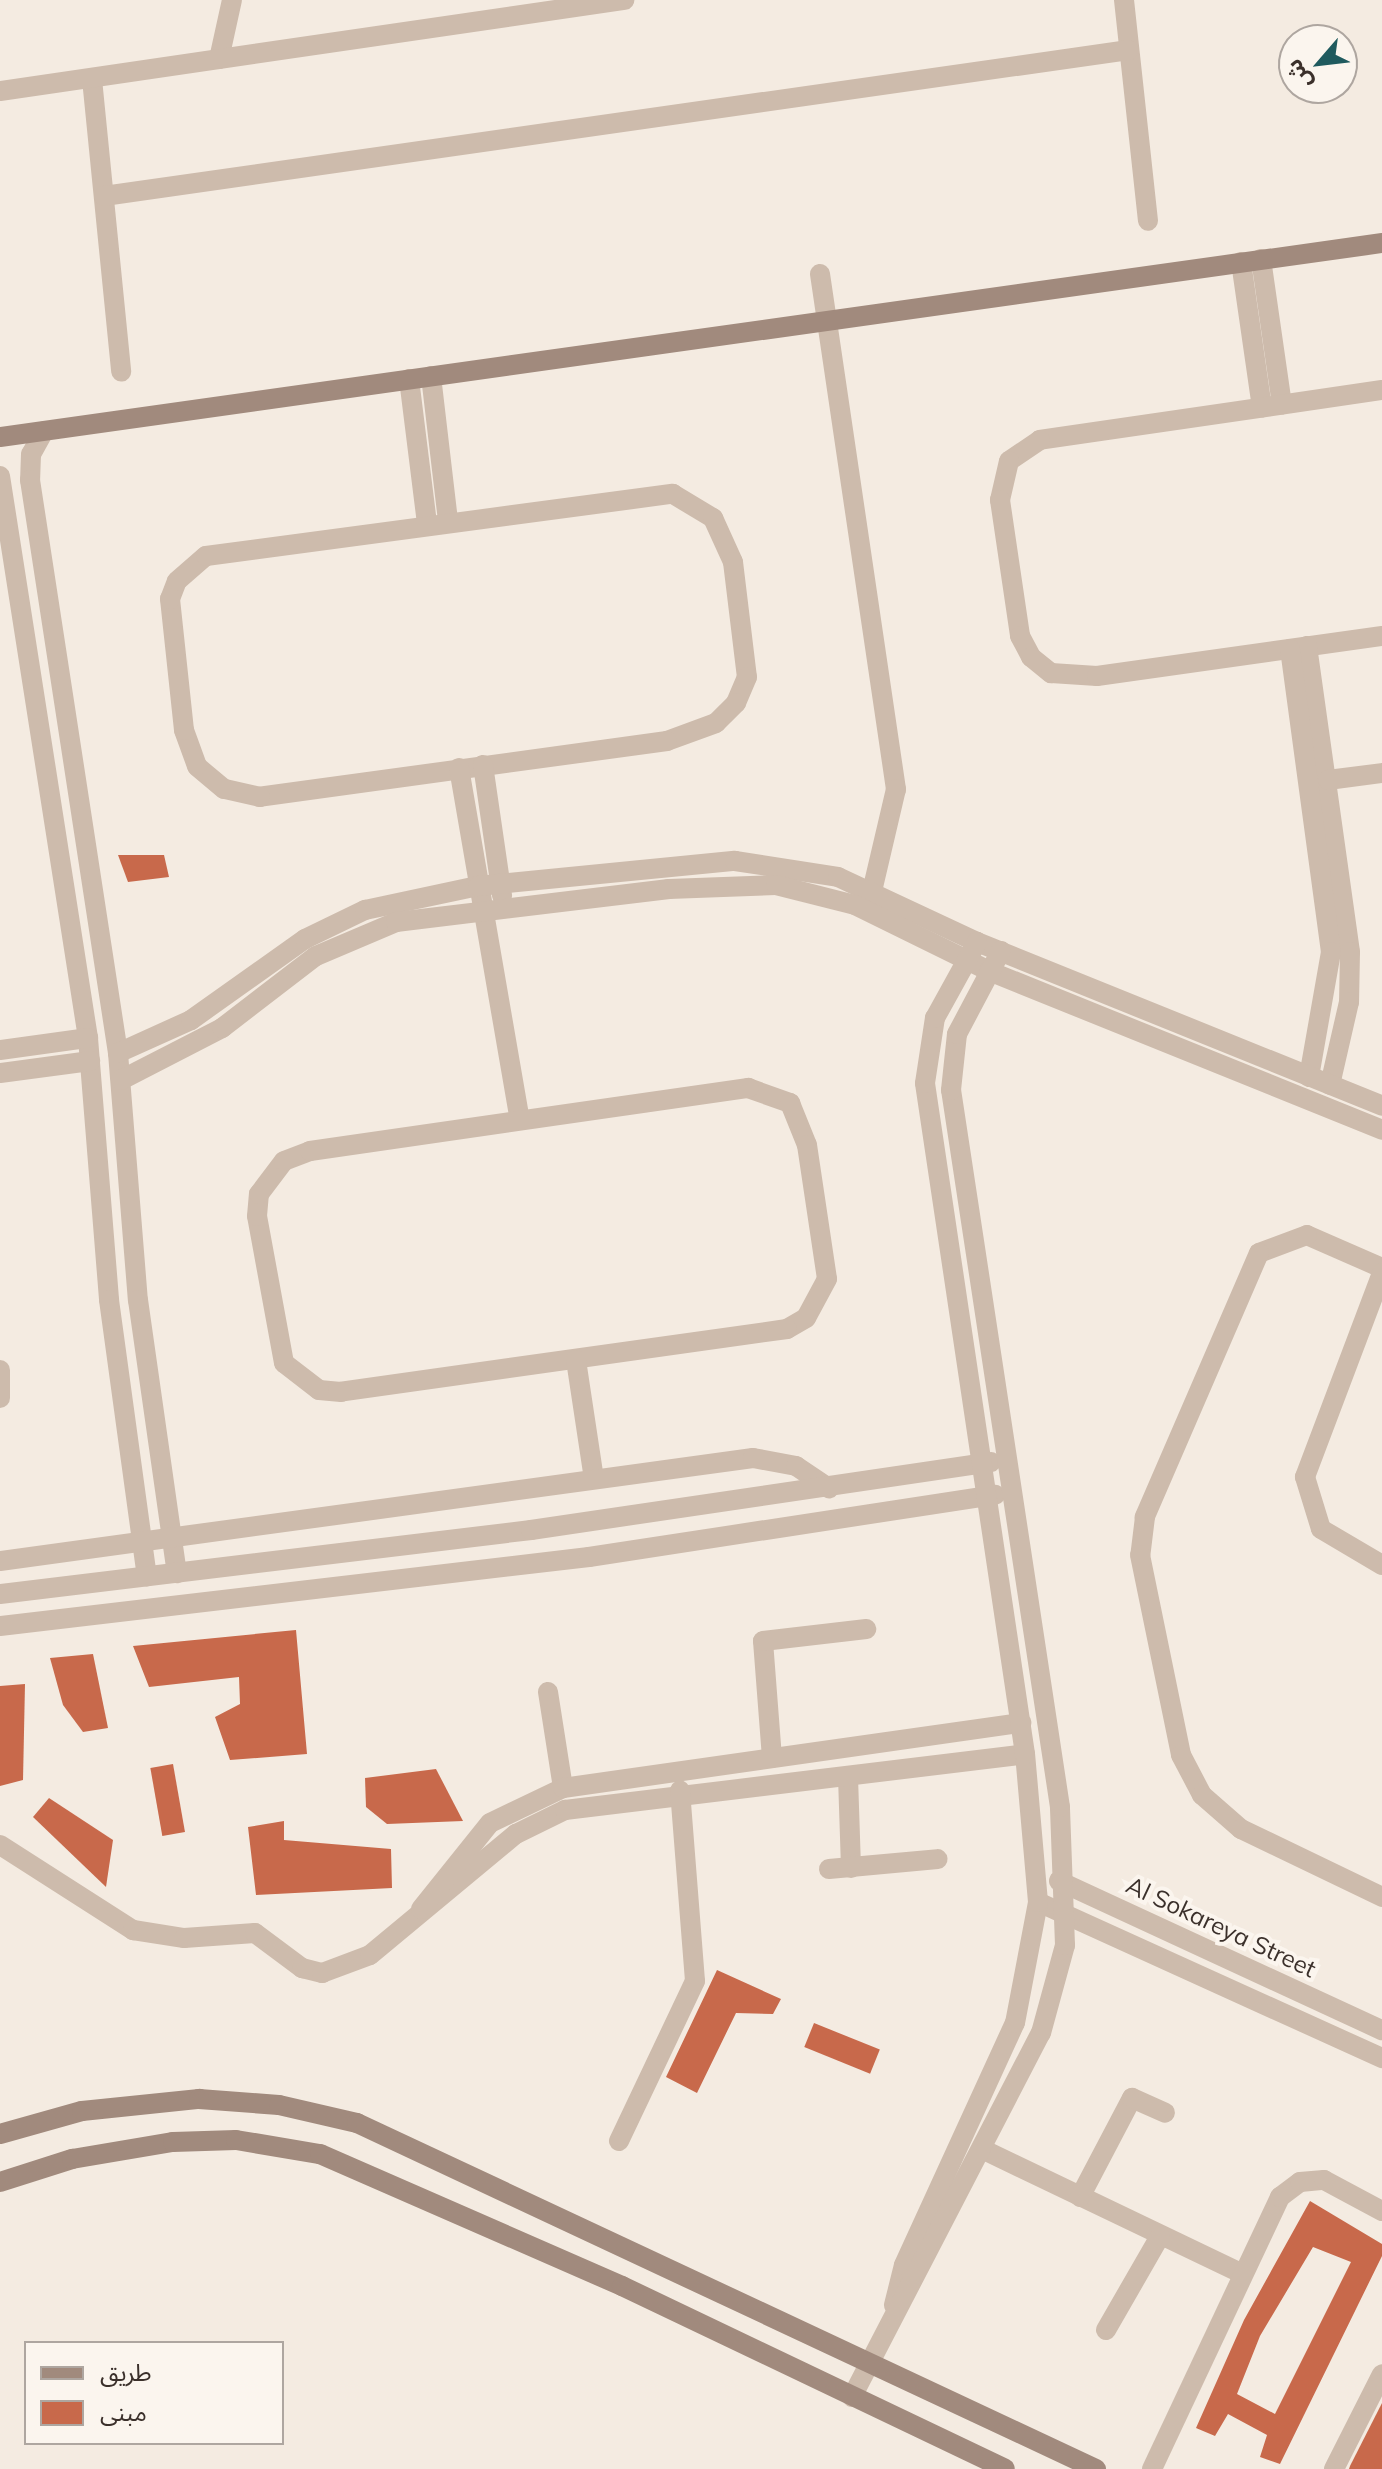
<!DOCTYPE html>
<html>
<head>
<meta charset="utf-8">
<style>
  body { margin:0 }
  #map { position:relative; width:1382px; height:2469px; overflow:hidden; background:#f4ebe1; font-family:Mulish,"Noto Sans Arabic",sans-serif }
  div>[style] { position:absolute }
  .building>* { inset:0; background:#c8694b; transform-origin:0 0 }
  .street>* { height:20px; margin:-10px; padding:0 10px; transform-origin:10px; border-radius:10px; background:#cdbbac }
  .secondary>* { height:20px; margin:-10px; padding:0 10px; transform-origin:10px; border-radius:10px; background:#a18a7d }
  span { translate:-50% -50%; white-space:nowrap; text-align:center; line-height:1.15; -webkit-text-stroke:8px #fbf5ee; paint-order:stroke }
  .street-label { font-size:24px; color:#3b302b }
  .legend { position:absolute; left:24px; top:2341px; width:260px; height:104px; box-sizing:border-box; background:#fbf5ee; border:2px solid #aea6a0; margin:0; padding:10px 14px; list-style:none; font-size:24px; color:#3b302b }
  .legend li { display:flex; align-items:center; gap:16px; height:40px }
  .legend b { width:40px; border:2px solid #aea6a0 }
  .north { position:absolute; left:1278px; top:24px; width:80px; height:80px; box-sizing:border-box; background:#fbf5ee; border:2px solid #aea6a0; border-radius:50%; rotate:242deg; font-size:22px; font-weight:700; line-height:32px; text-align:center; color:#3b302b }
  .north::after { content:''; display:block; margin:auto; width:28px; height:36px; background:#1f5a5e; clip-path:polygon(50% 0,100% 100%,50% 72%,0 100%) }
</style>
</head>
<body>
<div id="map">
  <div class="building">
    <div style="clip-path:polygon(118px 855px,164px 855px,169px 877px,128px 882px)"></div>
    <div style="clip-path:polygon(296px 1630px,307px 1754px,230px 1760px,215px 1717px,240px 1704px,239px 1677px,149px 1687px,133px 1646px)"></div>
    <div style="clip-path:polygon(93px 1654px,108px 1728px,83px 1732px,63px 1705px,50px 1658px)"></div>
    <div style="clip-path:polygon(25px 1684px,23px 1780px,0 1786px,0 1686px)"></div>
    <div style="left:173px;top:1764px;width:69px;height:23px;rotate:80deg"></div>
    <div style="clip-path:polygon(436px 1769px,463px 1821px,387px 1824px,366px 1807px,365px 1778px)"></div>
    <div style="clip-path:polygon(49px 1798px,113px 1840px,106px 1887px,33px 1817px)"></div>
    <div style="clip-path:polygon(284px 1821px,284px 1840px,391px 1849px,392px 1888px,256px 1895px,248px 1827px)"></div>
    <div style="clip-path:polygon(717px 1970px,781px 1999px,773px 2014px,736px 2013px,697px 2093px,666px 2077px)"></div>
    <div style="left:814px;top:2023px;width:71px;height:26px;rotate:22deg"></div>
    <div style="clip-path:polygon(evenodd,1310px 2201px,1382px 2244px,1382px 2256px,1280px 2464px,1260px 2457px,1267px 2435px,1228px 2414px,1215px 2436px,1196px 2428px,1244px 2320px,1310px 2201px,1313px 2247px,1351px 2262px,1275px 2414px,1237px 2394px,1260px 2336px,1313px 2247px)"></div>
    <div style="clip-path:polygon(1382px 2403px,1382px 2469px,1349px 2469px,1350px 2466px)"></div>
  </div>
  <div class="street">
    <div style="left:1124px;top:0;width:222px;rotate:83.8deg"></div>
    <div style="left:219px;top:59px;width:60px;rotate:-77.6deg"></div>
    <div style="left:92px;top:79px;width:294px;rotate:84.3deg"></div>
    <div style="left:0;top:91px;width:631px;rotate:-8.3deg"></div>
    <div style="left:104px;top:196px;width:1035px;rotate:-8.11deg"></div>
    <div style="left:1261px;top:259px;width:147px;rotate:81.8deg"></div>
    <div style="left:1241px;top:262px;width:147px;rotate:81.8deg"></div>
    <div style="left:820px;top:274px;width:521px;rotate:81.61deg"></div>
    <div style="left:896px;top:789px;width:105px;rotate:103.2deg"></div>
    <div style="left:431px;top:376px;width:146px;rotate:83.3deg"></div>
    <div style="left:409px;top:379px;width:146px;rotate:82.9deg"></div>
    <div style="left:1382px;top:390px;width:346px;rotate:171.7deg"></div>
    <div style="left:1040px;top:440px;width:37px;rotate:146deg"></div>
    <div style="left:1009px;top:461px;width:40px;rotate:103deg"></div>
    <div style="left:1000px;top:500px;width:137px;rotate:81.6deg"></div>
    <div style="left:1020px;top:636px;width:24px;rotate:62deg"></div>
    <div style="left:1031px;top:657px;width:26px;rotate:39deg"></div>
    <div style="left:1051px;top:673px;width:46px;rotate:3.7deg"></div>
    <div style="left:1097px;top:676px;width:288px;rotate:-8deg"></div>
    <div style="left:44px;top:431px;width:26px;rotate:119deg"></div>
    <div style="left:31px;top:454px;width:26px;rotate:92deg"></div>
    <div style="left:30px;top:480px;width:580px;rotate:81.27deg"></div>
    <div style="left:118px;top:1053px;width:248px;rotate:85.4deg"></div>
    <div style="left:138px;top:1300px;width:276px;rotate:81.9deg"></div>
    <div style="left:0;top:476px;width:569px;rotate:81.1deg"></div>
    <div style="left:88px;top:1038px;width:263px;rotate:85.4deg"></div>
    <div style="left:109px;top:1300px;width:279px;rotate:82.2deg"></div>
    <div style="left:673px;top:494px;width:47px;rotate:31deg"></div>
    <div style="left:713px;top:518px;width:48px;rotate:65.6deg"></div>
    <div style="left:733px;top:562px;width:116px;rotate:83.1deg"></div>
    <div style="left:747px;top:677px;width:28px;rotate:113deg"></div>
    <div style="left:736px;top:703px;width:28px;rotate:135deg"></div>
    <div style="left:716px;top:723px;width:52px;rotate:159.8deg"></div>
    <div style="left:667px;top:741px;width:411px;rotate:172.2deg"></div>
    <div style="left:260px;top:797px;width:37px;rotate:-167deg"></div>
    <div style="left:224px;top:789px;width:35px;rotate:-140deg"></div>
    <div style="left:197px;top:766px;width:38px;rotate:-110deg"></div>
    <div style="left:184px;top:730px;width:132px;rotate:-96.1deg"></div>
    <div style="left:170px;top:599px;width:19px;rotate:-69deg"></div>
    <div style="left:177px;top:581px;width:38px;rotate:-41deg"></div>
    <div style="left:206px;top:556px;width:471px;rotate:-7.6deg"></div>
    <div style="left:1307px;top:646px;width:309px;rotate:82deg"></div>
    <div style="left:1350px;top:952px;width:50px;rotate:91.1deg"></div>
    <div style="left:1349px;top:1002px;width:85px;rotate:102.9deg"></div>
    <div style="left:1290px;top:649px;width:306px;rotate:82.3deg"></div>
    <div style="left:1331px;top:952px;width:127px;rotate:100deg"></div>
    <div style="left:483px;top:765px;width:132px;rotate:81.7deg"></div>
    <div style="left:459px;top:768px;width:357px;rotate:80.2deg"></div>
    <div style="left:1328px;top:780px;width:54px;rotate:-7.4deg"></div>
    <div style="left:0;top:1050px;width:89px;rotate:-7.8deg"></div>
    <div style="left:118px;top:1053px;width:80px;rotate:-24.3deg"></div>
    <div style="left:191px;top:1020px;width:140px;rotate:-35.4deg"></div>
    <div style="left:305px;top:939px;width:67px;rotate:-25.8deg"></div>
    <div style="left:365px;top:910px;width:116px;rotate:-12deg"></div>
    <div style="left:478px;top:886px;width:258px;rotate:-5.6deg"></div>
    <div style="left:735px;top:861px;width:104px;rotate:8.8deg"></div>
    <div style="left:838px;top:877px;width:153px;rotate:25.1deg"></div>
    <div style="left:977px;top:942px;width:437px;rotate:22deg"></div>
    <div style="left:0;top:1073px;width:91px;rotate:-7.6deg"></div>
    <div style="left:121px;top:1080px;width:114px;rotate:-27.2deg"></div>
    <div style="left:222px;top:1028px;width:118px;rotate:-37.5deg"></div>
    <div style="left:316px;top:956px;width:87px;rotate:-23deg"></div>
    <div style="left:396px;top:922px;width:275px;rotate:-6.9deg"></div>
    <div style="left:669px;top:889px;width:107px;rotate:-2.1deg"></div>
    <div style="left:776px;top:885px;width:81px;rotate:14.2deg"></div>
    <div style="left:855px;top:905px;width:149px;rotate:26.2deg"></div>
    <div style="left:989px;top:971px;width:424px;rotate:22deg"></div>
    <div style="left:748px;top:1088px;width:45px;rotate:19.7deg"></div>
    <div style="left:790px;top:1103px;width:45px;rotate:68deg"></div>
    <div style="left:807px;top:1145px;width:135px;rotate:81.5deg"></div>
    <div style="left:827px;top:1279px;width:44px;rotate:118.3deg"></div>
    <div style="left:806px;top:1318px;width:22px;rotate:150deg"></div>
    <div style="left:787px;top:1329px;width:450px;rotate:172deg"></div>
    <div style="left:341px;top:1392px;width:22px;rotate:-175deg"></div>
    <div style="left:319px;top:1390px;width:44px;rotate:-142.4deg"></div>
    <div style="left:284px;top:1363px;width:149px;rotate:-100.4deg"></div>
    <div style="left:257px;top:1216px;width:22px;rotate:-85deg"></div>
    <div style="left:259px;top:1194px;width:41px;rotate:-52.9deg"></div>
    <div style="left:284px;top:1161px;width:28px;rotate:-21deg"></div>
    <div style="left:310px;top:1151px;width:443px;rotate:-8.2deg"></div>
    <div style="left:1382px;top:1268px;width:82px;rotate:-156.3deg"></div>
    <div style="left:1307px;top:1235px;width:51px;rotate:159.4deg"></div>
    <div style="left:1259px;top:1253px;width:288px;rotate:113.4deg"></div>
    <div style="left:1145px;top:1517px;width:38px;rotate:97deg"></div>
    <div style="left:1140px;top:1555px;width:204px;rotate:78.4deg"></div>
    <div style="left:1181px;top:1755px;width:45px;rotate:62.3deg"></div>
    <div style="left:1202px;top:1795px;width:52px;rotate:41.1deg"></div>
    <div style="left:1241px;top:1829px;width:157px;rotate:25.7deg"></div>
    <div style="left:1382px;top:1273px;width:218px;rotate:110.7deg"></div>
    <div style="left:1305px;top:1477px;width:54px;rotate:72.9deg"></div>
    <div style="left:1321px;top:1529px;width:71px;rotate:30.5deg"></div>
    <div style="left:576px;top:1360px;width:120px;rotate:81.4deg"></div>
    <div style="left:0;top:1370px;width:28px;rotate:90deg"></div>
    <div style="left:0;top:1561px;width:760px;rotate:-7.79deg"></div>
    <div style="left:753px;top:1458px;width:44px;rotate:10.5deg"></div>
    <div style="left:796px;top:1466px;width:40px;rotate:34deg"></div>
    <div style="left:0;top:1594px;width:535px;rotate:-6.87deg"></div>
    <div style="left:531px;top:1530px;width:465px;rotate:-8.4deg"></div>
    <div style="left:0;top:1626px;width:593px;rotate:-6.68deg"></div>
    <div style="left:589px;top:1557px;width:411px;rotate:-8.7deg"></div>
    <div style="left:548px;top:1692px;width:97px;rotate:81.1deg"></div>
    <div style="left:772px;top:1758px;width:117px;rotate:-94.4deg"></div>
    <div style="left:763px;top:1641px;width:104px;rotate:-6.6deg"></div>
    <div style="left:848px;top:1777px;width:91px;rotate:88.1deg"></div>
    <div style="left:0;top:1845px;width:158px;rotate:32.6deg"></div>
    <div style="left:133px;top:1930px;width:52px;rotate:8.9deg"></div>
    <div style="left:184px;top:1938px;width:71px;rotate:-4deg"></div>
    <div style="left:255px;top:1933px;width:59px;rotate:36.7deg"></div>
    <div style="left:302px;top:1968px;width:21px;rotate:14deg"></div>
    <div style="left:322px;top:1973px;width:51px;rotate:-20.6deg"></div>
    <div style="left:370px;top:1955px;width:190px;rotate:-39.7deg"></div>
    <div style="left:516px;top:1834px;width:55px;rotate:-26.1deg"></div>
    <div style="left:565px;top:1810px;width:463px;rotate:-6.9deg"></div>
    <div style="left:829px;top:1869px;width:109px;rotate:-5.2deg"></div>
    <div style="left:1059px;top:1881px;width:356px;rotate:24.8deg"></div>
    <div style="left:1038px;top:1902px;width:378px;rotate:24.4deg"></div>
    <div style="left:421px;top:1909px;width:110px;rotate:-51.3deg"></div>
    <div style="left:490px;top:1823px;width:81px;rotate:-25.6deg"></div>
    <div style="left:563px;top:1788px;width:463px;rotate:-8.1deg"></div>
    <div style="left:619px;top:2141px;width:177px;rotate:-64.6deg"></div>
    <div style="left:695px;top:1981px;width:191px;rotate:-94.5deg"></div>
    <div style="left:984px;top:2150px;width:287px;rotate:25.6deg"></div>
    <div style="left:1080px;top:2197px;width:112px;rotate:-62.3deg"></div>
    <div style="left:1132px;top:2098px;width:36px;rotate:24deg"></div>
    <div style="left:894px;top:2305px;width:41px;rotate:-76deg"></div>
    <div style="left:904px;top:2265px;width:266px;rotate:-65.4deg"></div>
    <div style="left:1015px;top:2023px;width:123px;rotate:-79.2deg"></div>
    <div style="left:1038px;top:1902px;width:149px;rotate:-95deg"></div>
    <div style="left:1025px;top:1754px;width:678px;rotate:-98.48deg"></div>
    <div style="left:925px;top:1083px;width:66px;rotate:-81.3deg"></div>
    <div style="left:935px;top:1018px;width:87px;rotate:-61.1deg"></div>
    <div style="left:1106px;top:2330px;width:108px;rotate:-60.1deg"></div>
    <div style="left:852px;top:2397px;width:410px;rotate:-62.6deg"></div>
    <div style="left:1041px;top:2033px;width:91px;rotate:-74.7deg"></div>
    <div style="left:1065px;top:1945px;width:138px;rotate:-92.1deg"></div>
    <div style="left:1060px;top:1807px;width:725px;rotate:-98.64deg"></div>
    <div style="left:951px;top:1090px;width:56px;rotate:-83.9deg"></div>
    <div style="left:957px;top:1034px;width:94px;rotate:-62.1deg"></div>
    <div style="left:1152px;top:2469px;width:301px;rotate:-64.8deg"></div>
    <div style="left:1280px;top:2197px;width:25px;rotate:-37deg"></div>
    <div style="left:1300px;top:2182px;width:24px;rotate:-5deg"></div>
    <div style="left:1324px;top:2180px;width:66px;rotate:28.1deg"></div>
    <div style="left:1334px;top:2469px;width:106px;rotate:-63.2deg"></div>
  </div>
  <div class="secondary">
    <div style="left:0;top:437px;width:1396px;rotate:-7.99deg"></div>
    <div style="left:0;top:2134px;width:85px;rotate:-15.7deg"></div>
    <div style="left:82px;top:2111px;width:118px;rotate:-5.9deg"></div>
    <div style="left:199px;top:2099px;width:80px;rotate:4.3deg"></div>
    <div style="left:279px;top:2105px;width:80px;rotate:13deg"></div>
    <div style="left:357px;top:2123px;width:816px;rotate:25.09deg"></div>
    <div style="left:0;top:2182px;width:76px;rotate:-17.7deg"></div>
    <div style="left:72px;top:2159px;width:102px;rotate:-9.6deg"></div>
    <div style="left:173px;top:2142px;width:63px;rotate:-1.8deg"></div>
    <div style="left:236px;top:2140px;width:85px;rotate:9.5deg"></div>
    <div style="left:320px;top:2154px;width:330px;rotate:23.6deg"></div>
    <div style="left:622px;top:2286px;width:424px;rotate:25.5deg"></div>
  </div>
  <div class="street-label">
    <span style="left:1221px;top:1927px;rotate:25deg">Al Sokareya Street</span>
  </div>
  <ul class="legend">
  <li><b style="height:10px;background:#a18a7d"></b>طريق</li>
  <li><b style="height:22px;background:#c8694b"></b>مبنى</li>
  </ul>
  <div class="north">ش</div>
</div>
</body>
</html>
